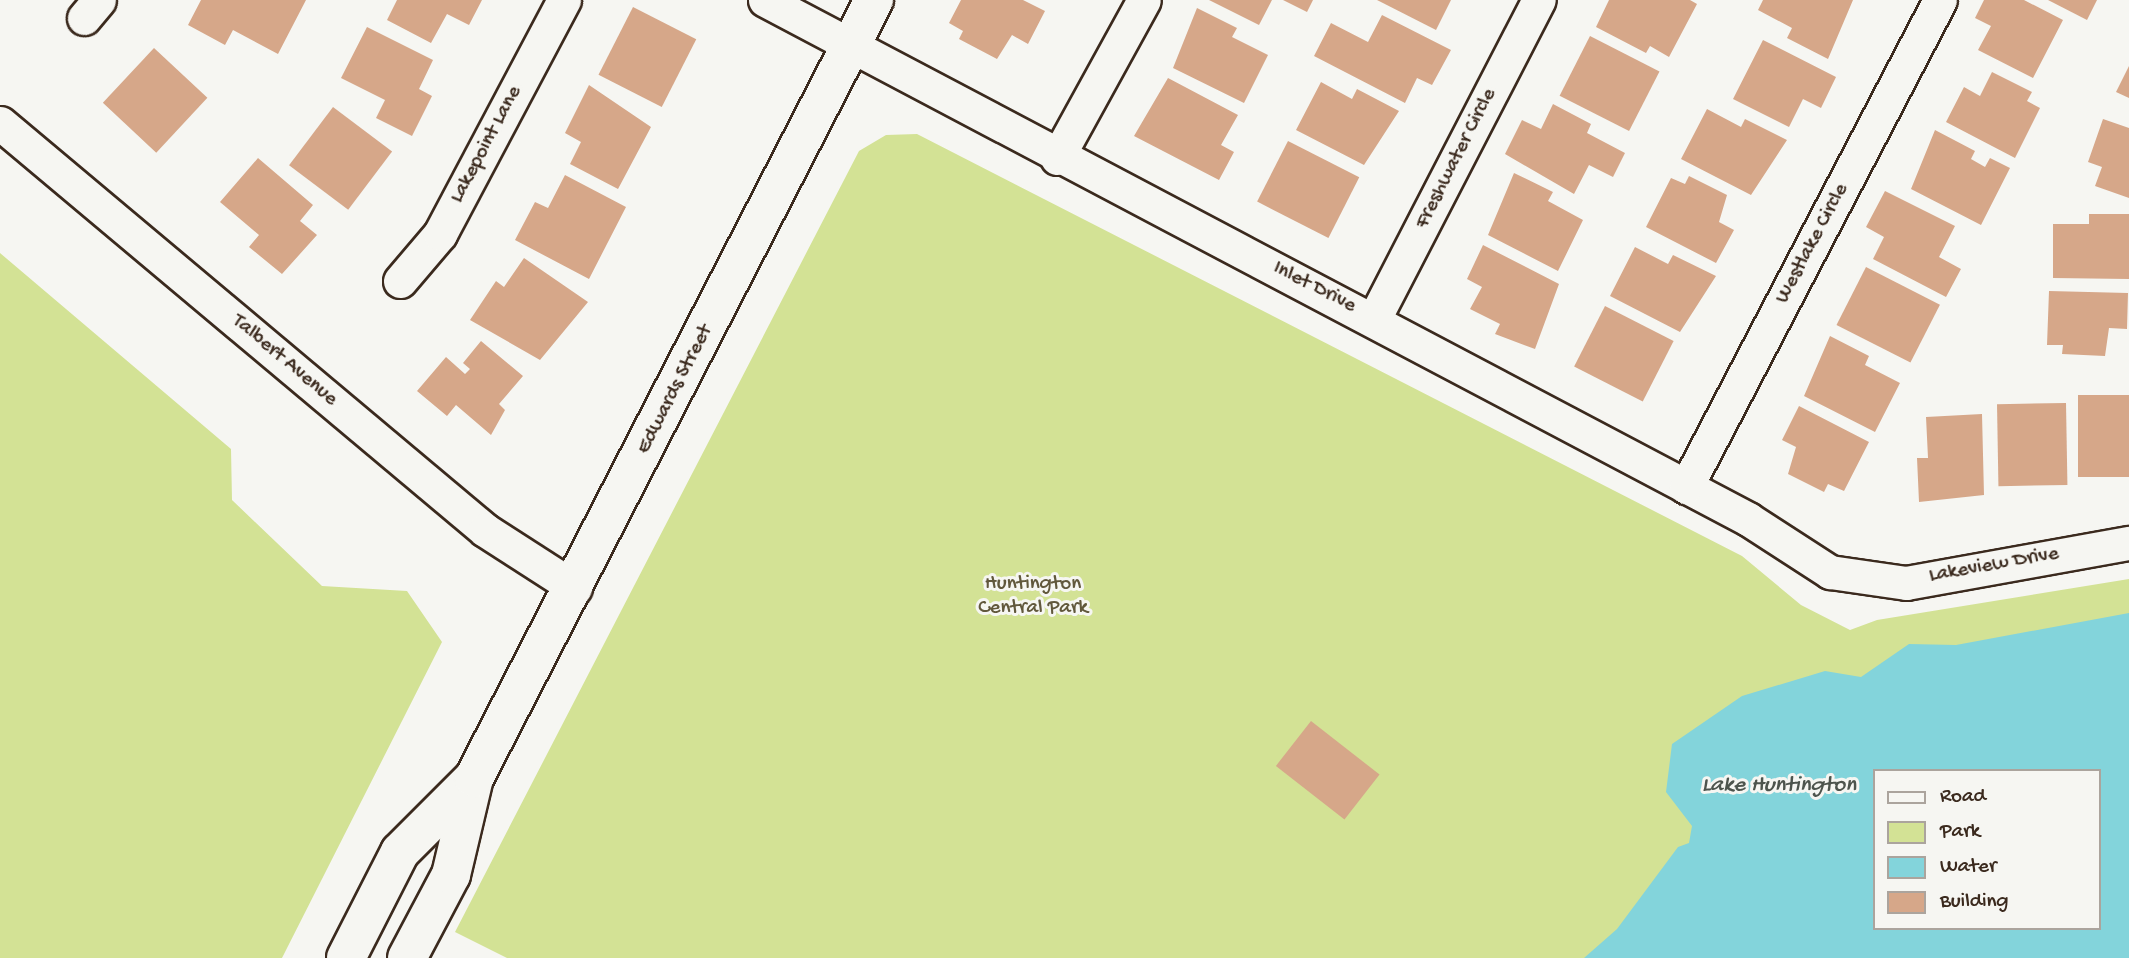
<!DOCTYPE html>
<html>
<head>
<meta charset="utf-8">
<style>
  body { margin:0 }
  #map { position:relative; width:2129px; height:958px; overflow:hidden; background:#f6f6f2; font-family:"Gochi Hand",sans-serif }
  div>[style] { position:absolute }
  .green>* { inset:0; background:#d3e295 }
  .water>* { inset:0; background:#83d4db }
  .building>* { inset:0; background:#d6a789; transform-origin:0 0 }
  .roads { filter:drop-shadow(2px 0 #3b2a1e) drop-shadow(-2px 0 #3b2a1e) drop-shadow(0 2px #3b2a1e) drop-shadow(0 -2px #3b2a1e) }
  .minor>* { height:33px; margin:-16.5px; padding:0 16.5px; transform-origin:16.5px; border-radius:16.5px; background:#f6f6f2 }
  .major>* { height:38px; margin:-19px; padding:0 19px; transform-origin:19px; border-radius:19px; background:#f6f6f2 }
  span { translate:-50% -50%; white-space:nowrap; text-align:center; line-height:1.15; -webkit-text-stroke:6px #f6f6f2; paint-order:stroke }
  .street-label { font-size:21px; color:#3b2a1e }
  .park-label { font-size:21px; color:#61583c }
  .water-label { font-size:23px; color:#4d544d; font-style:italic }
  .legend { position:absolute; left:1873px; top:769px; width:228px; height:161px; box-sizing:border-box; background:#f6f6f2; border:2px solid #aba49d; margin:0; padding:9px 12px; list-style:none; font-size:21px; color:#3b2a1e }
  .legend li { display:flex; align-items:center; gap:14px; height:35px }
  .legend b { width:35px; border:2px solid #aba49d }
</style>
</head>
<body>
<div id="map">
  <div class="green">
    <div style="clip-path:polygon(evenodd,917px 134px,1742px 556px,1801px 605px,1850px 630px,1877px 620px,2129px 579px,2129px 958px,507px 958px,455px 932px,859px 151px,886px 135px,917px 134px,1875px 771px,2099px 771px,2099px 928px,1875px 928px,1875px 771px)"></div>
    <div style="clip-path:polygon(0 253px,231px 449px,232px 500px,322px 586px,407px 591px,442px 642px,282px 958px,0 958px)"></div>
  </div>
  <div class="water">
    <div style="clip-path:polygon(evenodd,2129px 613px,2129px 958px,1584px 958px,1617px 929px,1678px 847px,1689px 843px,1692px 826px,1666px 792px,1672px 744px,1742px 696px,1825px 671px,1861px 677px,1909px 644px,1956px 645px,2129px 613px,1875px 771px,2099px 771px,2099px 928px,1875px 928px,1875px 771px)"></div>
  </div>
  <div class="building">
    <div style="clip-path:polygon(201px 0,306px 0,278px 54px,233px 30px,225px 45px,188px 25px)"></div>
    <div style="clip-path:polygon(397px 0,482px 0,469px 25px,447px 14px,431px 43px,387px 20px)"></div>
    <div style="clip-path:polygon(961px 0,1023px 0,1045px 11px,1028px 44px,1012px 35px,997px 59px,959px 39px,963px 31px,949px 23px)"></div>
    <div style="clip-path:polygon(1209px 0,1272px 0,1259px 25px)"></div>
    <div style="clip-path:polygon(1283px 0,1313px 0,1307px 12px)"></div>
    <div style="clip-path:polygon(1377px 0,1451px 0,1436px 30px)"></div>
    <div style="clip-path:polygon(1609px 0,1690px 0,1697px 4px,1669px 57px,1650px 46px,1646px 53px,1596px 27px)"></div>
    <div style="clip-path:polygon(1763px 0,1853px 0,1828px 59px,1787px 38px,1792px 28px,1758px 10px)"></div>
    <div style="clip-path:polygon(1984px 0,2024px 0,2063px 20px,2033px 78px,1978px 50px,1991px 26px,1975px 18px)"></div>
    <div style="clip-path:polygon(2048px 0,2097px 0,2087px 20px)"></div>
    <div style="left:633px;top:7px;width:71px;height:76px;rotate:27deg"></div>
    <div style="clip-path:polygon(1197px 8px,1237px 28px,1232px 37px,1268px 55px,1244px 103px,1173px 68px)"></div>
    <div style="clip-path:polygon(1382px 15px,1451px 50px,1432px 85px,1417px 78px,1405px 103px,1314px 56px,1331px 23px,1368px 42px)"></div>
    <div style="clip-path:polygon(367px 27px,433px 60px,419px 89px,432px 96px,412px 136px,376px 118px,385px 100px,341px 78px)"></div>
    <div style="left:1590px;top:36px;width:78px;height:67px;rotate:27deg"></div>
    <div style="clip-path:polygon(1763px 40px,1836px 77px,1821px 108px,1803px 99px,1789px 127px,1733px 99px)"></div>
    <div style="left:154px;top:48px;width:73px;height:75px;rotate:43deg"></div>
    <div style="clip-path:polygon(2129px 66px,2129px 98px,2116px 92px)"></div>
    <div style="clip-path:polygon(1992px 72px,2032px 92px,2027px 101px,2040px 108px,2015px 158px,1946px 122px,1964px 87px,1980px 96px)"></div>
    <div style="clip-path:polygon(1168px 78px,1238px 115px,1221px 145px,1234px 152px,1219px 180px,1134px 136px)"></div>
    <div style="clip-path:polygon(1321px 82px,1352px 99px,1357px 89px,1399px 111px,1364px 165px,1296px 130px)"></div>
    <div style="clip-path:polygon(589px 85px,651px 127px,618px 189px,570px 164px,581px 142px,565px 133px)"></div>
    <div style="clip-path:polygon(1553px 104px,1591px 124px,1587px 133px,1625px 153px,1613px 177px,1589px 165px,1574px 194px,1505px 154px,1522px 120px,1541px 129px)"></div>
    <div style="left:333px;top:107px;width:74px;height:73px;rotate:37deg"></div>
    <div style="clip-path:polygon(1707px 109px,1741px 127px,1745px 119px,1787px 140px,1751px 195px,1681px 159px)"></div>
    <div style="clip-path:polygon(2103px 119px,2129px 128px,2129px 198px,2095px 186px,2102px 167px,2088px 162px)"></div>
    <div style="clip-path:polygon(1935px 130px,1975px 151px,1971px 159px,1985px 167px,1990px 158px,2010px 168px,1981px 225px,1911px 189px)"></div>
    <div style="left:1288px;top:141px;width:80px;height:68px;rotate:27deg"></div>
    <div style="clip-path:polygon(258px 158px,313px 205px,300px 221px,317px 235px,282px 274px,249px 247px,259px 235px,220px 202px)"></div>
    <div style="clip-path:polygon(1514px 173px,1553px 192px,1548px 201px,1583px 220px,1558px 271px,1488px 235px)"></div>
    <div style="clip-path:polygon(565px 175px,626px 207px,589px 279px,515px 240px,535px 202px,548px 208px)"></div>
    <div style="clip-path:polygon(1689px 176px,1727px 195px,1719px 222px,1734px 230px,1716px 263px,1646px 227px,1671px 178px,1685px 184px)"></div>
    <div style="clip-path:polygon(1885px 191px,1955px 226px,1939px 257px,1961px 269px,1946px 297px,1873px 259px,1884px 237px,1866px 227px)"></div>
    <div style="clip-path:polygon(2089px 214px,2129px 214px,2129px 279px,2053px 278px,2053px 224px,2089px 224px)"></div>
    <div style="clip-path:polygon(1483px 245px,1559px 284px,1535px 349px,1495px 334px,1500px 324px,1470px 309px,1482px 287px,1467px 279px)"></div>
    <div style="clip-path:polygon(1635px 247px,1668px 264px,1673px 255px,1716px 276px,1680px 332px,1610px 296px)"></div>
    <div style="clip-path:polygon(524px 258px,588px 302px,540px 360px,470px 320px,496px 281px,504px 287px)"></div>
    <div style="left:1866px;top:267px;width:83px;height:65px;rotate:27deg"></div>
    <div style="clip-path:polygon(2049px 291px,2128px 293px,2127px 329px,2109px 328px,2105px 356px,2062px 354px,2063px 345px,2047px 345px)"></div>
    <div style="left:1605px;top:306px;width:77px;height:68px;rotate:27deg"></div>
    <div style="clip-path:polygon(1830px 336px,1869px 356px,1865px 365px,1900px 383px,1875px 432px,1804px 396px)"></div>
    <div style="clip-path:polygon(481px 341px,523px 376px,499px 404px,505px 410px,491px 435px,456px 405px,447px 416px,417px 391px,446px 357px,465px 374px,470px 369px,463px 363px)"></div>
    <div style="left:2129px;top:395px;width:82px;height:51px;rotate:90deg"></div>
    <div style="left:2066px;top:403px;width:82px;height:69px;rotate:89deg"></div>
    <div style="clip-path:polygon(1799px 406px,1869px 442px,1844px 491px,1828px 484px,1824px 492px,1788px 474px,1796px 447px,1782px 440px)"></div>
    <div style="clip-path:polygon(1982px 414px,1984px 495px,1919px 502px,1917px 458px,1928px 458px,1926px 417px)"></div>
    <div style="left:1311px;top:721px;width:87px;height:57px;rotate:38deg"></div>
  </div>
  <div class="roads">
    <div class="minor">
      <div style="left:765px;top:0;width:1112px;rotate:27.83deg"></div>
      <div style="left:1748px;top:519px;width:98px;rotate:32.9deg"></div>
      <div style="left:1830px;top:572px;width:77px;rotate:8.2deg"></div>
      <div style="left:1906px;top:583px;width:227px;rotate:-10.2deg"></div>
      <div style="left:84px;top:18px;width:23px;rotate:-50deg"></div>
      <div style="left:0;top:123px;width:633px;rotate:40deg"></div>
      <div style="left:485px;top:530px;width:107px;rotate:32.8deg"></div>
      <div style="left:1057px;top:158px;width:180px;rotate:-61.2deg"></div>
      <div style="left:400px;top:281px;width:62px;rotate:-49.6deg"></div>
      <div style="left:440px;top:234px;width:265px;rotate:-62.1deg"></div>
      <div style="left:1374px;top:319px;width:359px;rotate:-62.7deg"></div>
      <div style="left:1686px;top:487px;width:549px;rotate:-62.46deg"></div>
    </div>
    <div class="major">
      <div style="left:346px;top:958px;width:119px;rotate:-63deg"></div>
      <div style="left:400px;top:852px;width:105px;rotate:-45deg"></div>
      <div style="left:407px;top:958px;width:94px;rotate:-62.1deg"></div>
      <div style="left:451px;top:875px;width:100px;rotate:-76.7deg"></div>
      <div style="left:474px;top:778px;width:875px;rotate:-62.79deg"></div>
    </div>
  </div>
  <div class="street-label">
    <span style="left:487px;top:145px;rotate:-62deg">Lakepoint Lane</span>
    <span style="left:1457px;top:159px;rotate:-63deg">Freshwater Circle</span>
    <span style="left:1813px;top:244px;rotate:-62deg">Westlake Circle</span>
    <span style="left:1314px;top:288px;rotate:27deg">Inlet Drive</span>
    <span style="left:284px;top:361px;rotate:40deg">Talbert Avenue</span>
    <span style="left:676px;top:390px;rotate:-63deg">Edwards Street</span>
    <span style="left:1994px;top:566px;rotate:-10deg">Lakeview Drive</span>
  </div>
  <div class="park-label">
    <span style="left:1033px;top:597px">Huntington<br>Central Park</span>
  </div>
  <div class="water-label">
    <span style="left:1779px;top:786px">Lake Huntington</span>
  </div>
  <ul class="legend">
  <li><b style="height:9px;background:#f6f6f2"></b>Road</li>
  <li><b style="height:19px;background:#d3e295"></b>Park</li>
  <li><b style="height:19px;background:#83d4db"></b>Water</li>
  <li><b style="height:19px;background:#d6a789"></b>Building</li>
  </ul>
</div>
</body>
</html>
